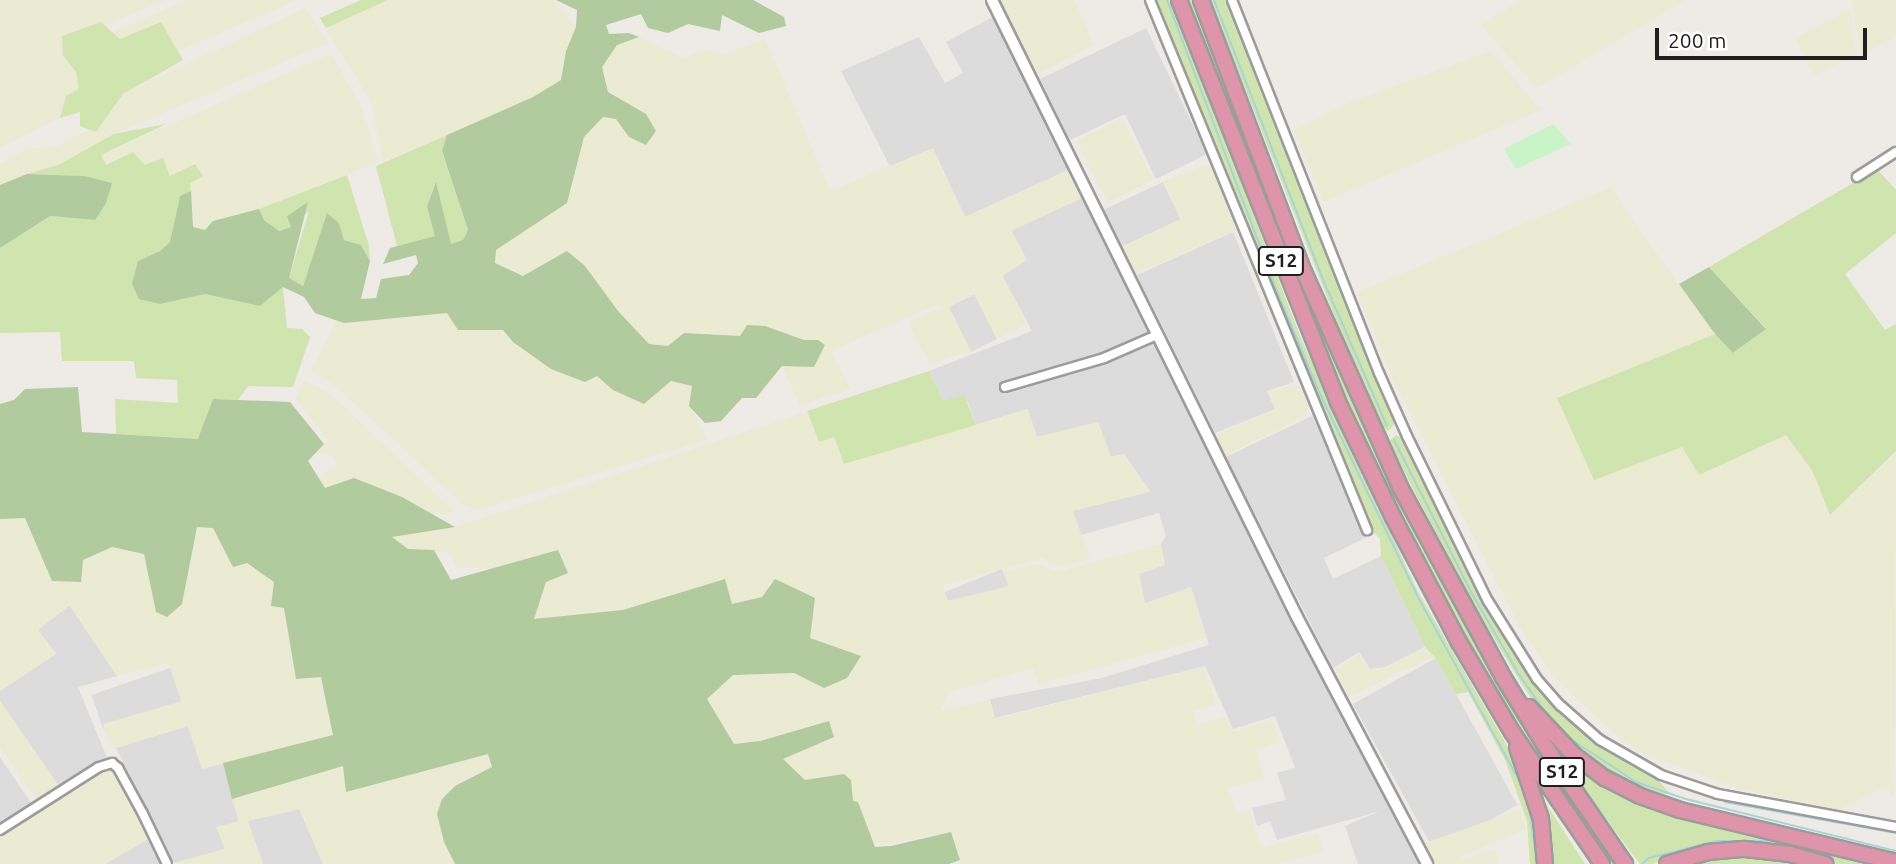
<!DOCTYPE html>
<html>
<head>
<meta charset="utf-8">
<style>
  body { margin:0 }
  #map { position:relative; width:1896px; height:864px; overflow:hidden; background:#eeeae6; font-family:Ubuntu,sans-serif }
  div>[style] { position:absolute }
  .residential>* { inset:0; background:#dcdcdc; transform-origin:0 0 }
  .farmland>* { inset:0; background:#ebead3; transform-origin:0 0 }
  .grass>* { inset:0; background:#d0e4b0 }
  .forest>* { inset:0; background:#b1ca9e }
  .park>* { inset:0; background:#c9f4c7 }
  .stream>* { height:2px; margin:-1px; padding:0 1px; transform-origin:1px; border-radius:1px; background:#aad3d8 }
  .roads { filter:drop-shadow(2px 0 #9c9c9c) drop-shadow(-2px 0 #9c9c9c) drop-shadow(0 2px #9c9c9c) drop-shadow(0 -2px #9c9c9c) }
  .minor>* { height:8px; margin:-4px; padding:0 4px; transform-origin:4px; border-radius:4px; background:#fff }
  .tertiary>* { height:10px; margin:-5px; padding:0 5px; transform-origin:5px; border-radius:5px; background:#fff }
  .motorway>* { height:14px; margin:-7px; padding:0 7px; transform-origin:7px; border-radius:7px; background:#de95ac }
  span { translate:-50% -50%; white-space:nowrap; text-align:center; line-height:1.15; -webkit-text-stroke:5px #fff; paint-order:stroke }
  .shield-label span { padding:2px 5px; background:#fff; border:2px solid; border-radius:5px; -webkit-text-stroke-width:0 }
  .shield-label { font-size:19px; color:#1f1f1f; font-weight:700 }
  .scale { position:absolute; left:1655px; top:28px; width:212px; height:32px; box-sizing:border-box; border:4px solid #1f1f1f; border-top:0; padding-left:9px; font-size:21px; line-height:24px; white-space:nowrap; color:#1f1f1f; -webkit-text-stroke:5px #fff; paint-order:stroke }
</style>
</head>
<body>
<div id="map">
  <div class="residential">
    <div style="clip-path:polygon(993px 17px,1068px 170px,965px 217px,933px 149px,890px 166px,841px 71px,919px 37px,945px 83px,963px 73px,946px 42px)"></div>
    <div style="clip-path:polygon(1146px 28px,1207px 154px,1156px 179px,1125px 114px,1070px 140px,1040px 79px)"></div>
    <div style="left:1163px;top:182px;width:41px;height:65px;rotate:65deg"></div>
    <div style="clip-path:polygon(1082px 198px,1245px 521px,1291px 622px,1422px 864px,1358px 864px,1345px 826px,1380px 811px,1277px 840px,1270px 821px,1257px 826px,1252px 808px,1286px 800px,1277px 773px,1295px 768px,1275px 716px,1233px 729px,1205px 666px,995px 718px,990px 699px,1102px 678px,1209px 645px,1191px 587px,1145px 604px,1139px 574px,1165px 565px,1161px 544px,1166px 536px,1159px 513px,1081px 535px,1072px 511px,1150px 491px,1124px 454px,1111px 457px,1098px 422px,1037px 438px,1027px 409px,976px 425px,968px 402px,943px 401px,929px 371px,1032px 331px,1002px 275px,1027px 260px,1011px 230px)"></div>
    <div style="clip-path:polygon(1233px 232px,1294px 382px,1267px 391px,1275px 409px,1215px 433px,1137px 275px)"></div>
    <div style="left:975px;top:294px;width:50px;height:29px;rotate:64deg"></div>
    <div style="clip-path:polygon(1314px 415px,1367px 537px,1324px 558px,1333px 579px,1381px 556px,1425px 647px,1385px 667px,1370px 669px,1359px 652px,1333px 668px,1226px 457px)"></div>
    <div style="left:1002px;top:569px;width:18px;height:62px;rotate:68deg"></div>
    <div style="clip-path:polygon(70px 605px,117px 676px,78px 687px,107px 758px,61px 789px,0 701px,0 691px,56px 654px,38px 630px)"></div>
    <div style="left:1436px;top:658px;width:168px;height:95px;rotate:61deg"></div>
    <div style="left:170px;top:668px;width:36px;height:83px;rotate:71deg"></div>
    <div style="clip-path:polygon(188px 726px,202px 769px,223px 763px,239px 821px,225px 849px,174px 863px,116px 748px)"></div>
    <div style="clip-path:polygon(0 757px,33px 806px,0 827px)"></div>
    <div style="clip-path:polygon(300px 809px,323px 864px,263px 864px,247px 821px)"></div>
    <div style="clip-path:polygon(148px 839px,162px 864px,105px 864px)"></div>
  </div>
  <div class="farmland">
    <div style="clip-path:polygon(0 0,165px 0,106px 25px,101px 22px,63px 56px,76px 72px,79px 89px,66px 97px,60px 118px,0 148px)"></div>
    <div style="clip-path:polygon(187px 0,297px 0,178px 51px,161px 22px,120px 39px,114px 32px)"></div>
    <div style="clip-path:polygon(388px 0,552px 0,576px 27px,566px 51px,561px 80px,533px 97px,383px 162px,371px 102px,326px 28px)"></div>
    <div style="clip-path:polygon(997px 0,1074px 0,1094px 45px,1034px 76px)"></div>
    <div style="clip-path:polygon(1521px 0,1685px 0,1537px 88px,1481px 25px)"></div>
    <div style="clip-path:polygon(1851px 0,1896px 0,1896px 35px,1862px 56px)"></div>
    <div style="clip-path:polygon(305px 8px,328px 43px,114px 134px,58px 165px,0 185px,0 164px,27px 149px,58px 146px,89px 129px,96px 132px,123px 94px)"></div>
    <div style="clip-path:polygon(1850px 9px,1857px 55px,1814px 75px,1795px 38px)"></div>
    <div style="clip-path:polygon(639px 37px,683px 58px,709px 49px,722px 55px,765px 39px,830px 191px,933px 148px,965px 217px,1068px 170px,1082px 198px,1011px 231px,1027px 260px,1002px 276px,1028px 323px,997px 339px,974px 294px,948px 306px,971px 351px,930px 364px,908px 322px,940px 309px,938px 304px,831px 351px,851px 389px,800px 405px,782px 366px,818px 340px,804px 340px,785px 335px,728px 337px,713px 333px,668px 346px,649px 344px,618px 311px,495px 263px,496px 250px,567px 203px,584px 137px,603px 117px,616px 119px,629px 137px,646px 114px,608px 92px,602px 67px,617px 45px)"></div>
    <div style="clip-path:polygon(1491px 51px,1541px 110px,1323px 202px,1294px 130px,1351px 102px)"></div>
    <div style="clip-path:polygon(331px 54px,362px 108px,378px 162px,259px 209px,213px 221px,205px 230px,193px 227px,190px 183px,145px 165px,133px 152px,106px 165px,101px 155px)"></div>
    <div style="left:1122px;top:118px;width:69px;height:51px;rotate:63deg"></div>
    <div style="clip-path:polygon(1203px 166px,1213px 170px,1236px 230px,1136px 273px,1123px 247px,1181px 220px,1164px 181px)"></div>
    <div style="clip-path:polygon(1612px 187px,1628px 214px,1715px 334px,1557px 398px,1682px 447px,1700px 474px,1786px 435px,1813px 472px,1830px 515px,1896px 453px,1894px 798px,1886px 786px,1839px 810px,1739px 789px,1637px 751px,1605px 725px,1552px 675px,1520px 627px,1393px 379px,1357px 292px)"></div>
    <div style="clip-path:polygon(447px 312px,459px 330px,503px 330px,513px 342px,597px 376px,613px 390px,644px 404px,671px 381px,692px 386px,689px 406px,708px 439px,478px 510px,463px 505px,338px 388px,311px 370px,337px 321px,344px 323px)"></div>
    <div style="clip-path:polygon(304px 381px,327px 391px,456px 513px,432px 514px,354px 478px,325px 488px,319px 478px,337px 465px,334px 457px,316px 452px,328px 440px,296px 400px)"></div>
    <div style="clip-path:polygon(1294px 384px,1300px 386px,1309px 407px,1303px 417px,1227px 455px,1216px 435px,1276px 409px,1270px 392px)"></div>
    <div style="clip-path:polygon(1028px 409px,1037px 437px,1098px 422px,1111px 457px,1123px 454px,1150px 492px,1073px 511px,1090px 558px,1059px 567px,1043px 558px,943px 585px,947px 601px,1009px 586px,1003px 572px,1038px 564px,1057px 572px,1161px 544px,1165px 565px,1139px 574px,1145px 603px,1191px 587px,1205px 638px,1039px 684px,1033px 668px,947px 693px,940px 711px,989px 700px,995px 719px,1204px 667px,1217px 704px,1193px 711px,1197px 725px,1226px 716px,1233px 732px,1273px 719px,1279px 742px,1256px 749px,1265px 778px,1228px 788px,1236px 814px,1250px 810px,1261px 848px,1318px 833px,1324px 852px,1277px 864px,957px 864px,961px 862px,952px 831px,882px 845px,873px 840px,866px 829px,858px 803px,853px 802px,850px 794px,832px 776px,805px 780px,783px 759px,820px 743px,829px 722px,760px 741px,734px 744px,707px 698px,733px 675px,794px 673px,824px 688px,809px 638px,762px 597px,732px 604px,725px 579px,623px 610px,533px 620px,558px 550px,496px 568px,457px 568px,448px 552px,408px 549px,391px 536px,455px 527px,806px 412px,819px 441px,834px 437px,845px 464px)"></div>
    <div style="clip-path:polygon(25px 518px,83px 560px,112px 547px,144px 554px,156px 612px,182px 604px,197px 527px,213px 528px,233px 566px,247px 562px,274px 582px,271px 606px,284px 607px,296px 678px,321px 676px,334px 735px,202px 769px,188px 726px,112px 749px,103px 724px,182px 701px,169px 663px,117px 676px,69px 605px,38px 630px,56px 653px,0 691px,0 519px)"></div>
    <div style="clip-path:polygon(1425px 647px,1435px 657px,1400px 672px,1395px 671px,1391px 676px,1350px 697px,1335px 670px,1359px 654px,1369px 670px,1383px 669px)"></div>
    <div style="clip-path:polygon(0 701px,61px 789px,39px 802px,0 747px)"></div>
    <div style="clip-path:polygon(488px 754px,492px 767px,455px 786px,442px 799px,437px 815px,443px 839px,455px 864px,323px 864px,299px 809px,248px 821px,263px 864px,174px 863px,225px 849px,216px 827px,239px 821px,232px 799px,343px 766px,347px 792px)"></div>
    <div style="clip-path:polygon(109px 767px,115px 770px,148px 839px,105px 864px,0 864px,0 835px)"></div>
    <div style="clip-path:polygon(1521px 809px,1526px 829px,1459px 857px,1461px 861px,1495px 849px,1499px 864px,1435px 864px,1425px 843px)"></div>
  </div>
  <div class="grass">
    <div style="clip-path:polygon(361px 0,388px 0,326px 28px,320px 18px)"></div>
    <div style="clip-path:polygon(1153px 0,1171px 0,1302px 341px,1417px 590px,1523px 773px,1535px 808px,1542px 864px,1530px 864px,1527px 821px,1505px 760px,1468px 692px,1456px 694px,1436px 658px,1425px 647px,1381px 556px,1380px 538px,1373px 532px,1307px 379px)"></div>
    <div style="clip-path:polygon(1186px 0,1192px 0,1319px 325px,1369px 440px,1477px 648px,1540px 751px,1617px 864px,1610px 864px,1598px 847px,1506px 706px,1441px 594px,1378px 472px,1334px 375px)"></div>
    <div style="clip-path:polygon(1210px 0,1227px 0,1353px 321px,1396px 421px,1389px 431px,1381px 427px,1355px 368px)"></div>
    <div style="clip-path:polygon(101px 22px,120px 39px,161px 22px,183px 60px,123px 94px,96px 132px,80px 126px,80px 112px,60px 118px,66px 96px,79px 89px,76px 72px,63px 56px,62px 36px)"></div>
    <div style="clip-path:polygon(166px 124px,101px 155px,106px 165px,133px 152px,145px 165px,163px 158px,170px 176px,195px 164px,203px 176px,190px 183px,191px 191px,180px 196px,170px 242px,160px 251px,138px 261px,160px 304px,205px 294px,260px 306px,283px 287px,287px 328px,302px 329px,310px 337px,293px 387px,248px 386px,238px 400px,213px 399px,199px 439px,116px 434px,115px 399px,178px 403px,177px 380px,136px 378px,134px 361px,62px 361px,60px 332px,0 333px,0 248px,50px 216px,95px 220px,84px 176px,27px 174px,58px 165px,114px 134px)"></div>
    <div style="clip-path:polygon(447px 135px,442px 152px,468px 230px,463px 240px,451px 245px,435px 184px,427px 206px,436px 236px,397px 246px,376px 166px)"></div>
    <div style="clip-path:polygon(1877px 169px,1896px 190px,1896px 233px,1845px 274px,1885px 330px,1896px 324px,1896px 451px,1830px 515px,1813px 472px,1786px 435px,1699px 475px,1682px 447px,1594px 480px,1557px 398px,1715px 334px,1734px 353px,1766px 328px,1709px 267px)"></div>
    <div style="clip-path:polygon(347px 175px,369px 246px,370px 261px,361px 245px,344px 240px,339px 223px,327px 214px,303px 286px,289px 278px,309px 211px,291px 227px,278px 231px,264px 220px,259px 209px)"></div>
    <div style="clip-path:polygon(929px 371px,943px 401px,964px 395px,976px 425px,844px 464px,834px 437px,819px 442px,807px 411px)"></div>
    <div style="clip-path:polygon(1396px 435px,1404px 439px,1454px 545px,1502px 634px,1529px 674px,1577px 726px,1606px 750px,1655px 776px,1670px 794px,1646px 794px,1591px 763px,1543px 718px,1472px 603px,1393px 450px,1389px 441px)"></div>
    <div style="clip-path:polygon(1557px 745px,1613px 788px,1890px 864px,1836px 864px,1791px 848px,1731px 844px,1678px 854px,1653px 864px,1640px 864px,1595px 804px,1556px 747px)"></div>
    <div style="clip-path:polygon(1539px 793px,1585px 864px,1549px 864px)"></div>
    <div style="clip-path:polygon(1722px 855px,1760px 855px,1809px 864px,1684px 864px)"></div>
  </div>
  <div class="forest">
    <div style="clip-path:polygon(556px 0,753px 0,784px 17px,786px 26px,759px 33px,722px 15px,720px 31px,688px 24px,668px 33px,648px 28px,641px 14px,606px 25px,609px 34px,629px 33px,639px 37px,617px 45px,602px 67px,608px 92px,646px 114px,656px 131px,646px 145px,629px 137px,616px 119px,603px 117px,584px 137px,567px 203px,496px 250px,495px 263px,523px 276px,567px 251px,585px 266px,618px 311px,649px 344px,668px 346px,684px 333px,740px 336px,747px 325px,765px 326px,804px 340px,818px 340px,825px 345px,814px 367px,782px 366px,756px 398px,742px 398px,721px 421px,705px 423px,689px 406px,692px 386px,671px 381px,644px 404px,613px 390px,597px 376px,585px 382px,551px 369px,513px 342px,503px 330px,458px 330px,447px 313px,344px 323px,315px 313px,304px 297px,283px 287px,260px 306px,205px 294px,160px 304px,139px 299px,132px 284px,138px 261px,160px 251px,170px 242px,180px 196px,191px 191px,193px 227px,205px 230px,213px 221px,259px 209px,264px 220px,279px 231px,291px 227px,287px 216px,308px 202px,289px 278px,303px 286px,327px 213px,339px 223px,344px 240px,361px 245px,370px 261px,361px 299px,376px 298px,381px 279px,409px 275px,418px 263px,416px 255px,383px 264px,390px 248px,435px 236px,427px 206px,436px 182px,451px 244px,463px 240px,468px 230px,442px 151px,447px 135px,533px 97px,561px 80px,566px 51px,576px 27px,577px 10px)"></div>
    <div style="clip-path:polygon(27px 174px,84px 176px,112px 183px,106px 203px,95px 220px,50px 216px,0 248px,0 185px)"></div>
    <div style="clip-path:polygon(1709px 267px,1766px 329px,1733px 353px,1715px 334px,1679px 284px)"></div>
    <div style="clip-path:polygon(78px 387px,82px 432px,198px 439px,213px 399px,290px 402px,324px 444px,308px 461px,325px 488px,354px 478px,402px 497px,455px 527px,392px 537px,408px 549px,434px 550px,451px 580px,558px 550px,568px 573px,546px 582px,534px 619px,623px 610px,725px 579px,732px 604px,762px 597px,775px 579px,815px 598px,810px 638px,861px 656px,847px 678px,824px 688px,794px 673px,733px 675px,707px 699px,734px 744px,760px 741px,829px 721px,834px 737px,783px 759px,805px 780px,844px 774px,851px 780px,853px 801px,858px 802px,875px 847px,891px 846px,951px 832px,960px 860px,949px 864px,455px 864px,444px 842px,437px 814px,442px 799px,455px 786px,492px 767px,488px 754px,346px 792px,343px 766px,232px 799px,223px 763px,333px 735px,321px 677px,296px 679px,284px 608px,271px 606px,274px 582px,247px 563px,233px 567px,213px 528px,197px 527px,182px 604px,167px 617px,156px 612px,144px 554px,112px 547px,83px 560px,81px 582px,52px 581px,25px 518px,0 519px,0 404px,14px 400px,25px 389px)"></div>
  </div>
  <div class="park">
    <div style="clip-path:polygon(1553px 124px,1571px 144px,1516px 169px,1504px 149px)"></div>
  </div>
  <div class="stream">
    <div style="left:1167px;top:0;width:322px;rotate:69.3deg"></div>
    <div style="left:1281px;top:301px;width:99px;rotate:67.3deg"></div>
    <div style="left:1319px;top:392px;width:230px;rotate:64.2deg"></div>
    <div style="left:1419px;top:599px;width:205px;rotate:61.1deg"></div>
    <div style="left:1518px;top:778px;width:29px;rotate:68deg"></div>
    <div style="left:1529px;top:805px;width:60px;rotate:82.3deg"></div>
    <div style="left:1214px;top:0;width:305px;rotate:68.7deg"></div>
    <div style="left:1325px;top:284px;width:155px;rotate:66.4deg"></div>
    <div style="left:1394px;top:440px;width:170px;rotate:63.1deg"></div>
    <div style="left:1471px;top:592px;width:94px;rotate:59.9deg"></div>
    <div style="left:1518px;top:673px;width:47px;rotate:55.3deg"></div>
    <div style="left:1545px;top:712px;width:39px;rotate:46deg"></div>
    <div style="left:1572px;top:740px;width:77px;rotate:33.3deg"></div>
    <div style="left:1636px;top:782px;width:53px;rotate:18.8deg"></div>
    <div style="left:1686px;top:799px;width:216px;rotate:13.9deg"></div>
    <div style="left:1725px;top:802px;width:174px;rotate:10.3deg"></div>
    <div style="left:1642px;top:864px;width:9px;rotate:-41deg"></div>
    <div style="left:1649px;top:858px;width:70px;rotate:-14deg"></div>
    <div style="left:1717px;top:841px;width:56px"></div>
    <div style="left:1773px;top:841px;width:29px;rotate:12deg"></div>
  </div>
  <div class="roads">
    <div class="minor">
      <div style="left:1150px;top:0;width:573px;rotate:67.73deg"></div>
      <div style="left:1232px;top:0;width:401px;rotate:68.5deg"></div>
      <div style="left:1379px;top:373px;width:69px;rotate:66deg"></div>
      <div style="left:1407px;top:436px;width:184px;rotate:63.9deg"></div>
      <div style="left:1488px;top:601px;width:92px;rotate:57.9deg"></div>
      <div style="left:1537px;top:679px;width:35px;rotate:49deg"></div>
      <div style="left:1560px;top:705px;width:53px;rotate:41.2deg"></div>
      <div style="left:1600px;top:740px;width:70px;rotate:29.8deg"></div>
      <div style="left:1661px;top:775px;width:60px;rotate:18.4deg"></div>
      <div style="left:1718px;top:794px;width:181px;rotate:10.5deg"></div>
      <div style="left:1857px;top:177px;width:46px;rotate:-32.7deg"></div>
      <div style="left:1005px;top:387px;width:103px;rotate:-16.3deg"></div>
      <div style="left:1104px;top:358px;width:58px;rotate:-23.5deg"></div>
      <div style="left:0;top:830px;width:117px;rotate:-32.5deg"></div>
      <div style="left:99px;top:767px;width:14px;rotate:-17deg"></div>
      <div style="left:112px;top:763px;width:8px;rotate:40deg"></div>
      <div style="left:118px;top:768px;width:52px;rotate:61.5deg"></div>
      <div style="left:143px;top:814px;width:55px;rotate:64.4deg"></div>
    </div>
    <div class="tertiary">
      <div style="left:992px;top:0;width:688px;rotate:63.7deg"></div>
      <div style="left:1297px;top:617px;width:279px;rotate:62.2deg"></div>
    </div>
    <div class="motorway">
      <div style="left:1179px;top:0;width:430px;rotate:68.4deg"></div>
      <div style="left:1337px;top:400px;width:130px;rotate:64.4deg"></div>
      <div style="left:1393px;top:517px;width:141px;rotate:62.2deg"></div>
      <div style="left:1459px;top:642px;width:104px;rotate:59.5deg"></div>
      <div style="left:1512px;top:732px;width:160px;rotate:55.7deg"></div>
      <div style="left:1201px;top:0;width:291px;rotate:69.3deg"></div>
      <div style="left:1304px;top:272px;width:235px;rotate:65.9deg"></div>
      <div style="left:1400px;top:487px;width:216px;rotate:61.5deg"></div>
      <div style="left:1503px;top:677px;width:100px;rotate:58.5deg"></div>
      <div style="left:1555px;top:762px;width:124px;rotate:55.5deg"></div>
      <div style="left:1529px;top:707px;width:66px;rotate:46.8deg"></div>
      <div style="left:1574px;top:755px;width:39px;rotate:37deg"></div>
      <div style="left:1605px;top:778px;width:39px;rotate:27deg"></div>
      <div style="left:1640px;top:796px;width:42px;rotate:19.3deg"></div>
      <div style="left:1680px;top:810px;width:222px;rotate:13.5deg"></div>
      <div style="left:1517px;top:747px;width:76px;rotate:71.6deg"></div>
      <div style="left:1541px;top:819px;width:45px;rotate:84.9deg"></div>
      <div style="left:1667px;top:864px;width:43px;rotate:-16.3deg"></div>
      <div style="left:1708px;top:852px;width:37px;rotate:-5deg"></div>
      <div style="left:1745px;top:849px;width:45px;rotate:6.3deg"></div>
      <div style="left:1790px;top:854px;width:37px;rotate:16deg"></div>
    </div>
  </div>
  <div class="shield-label">
    <span style="left:1281px;top:261px">S12</span>
    <span style="left:1562px;top:772px">S12</span>
  </div>
  <div class="scale">200 m</div>
</div>
</body>
</html>
